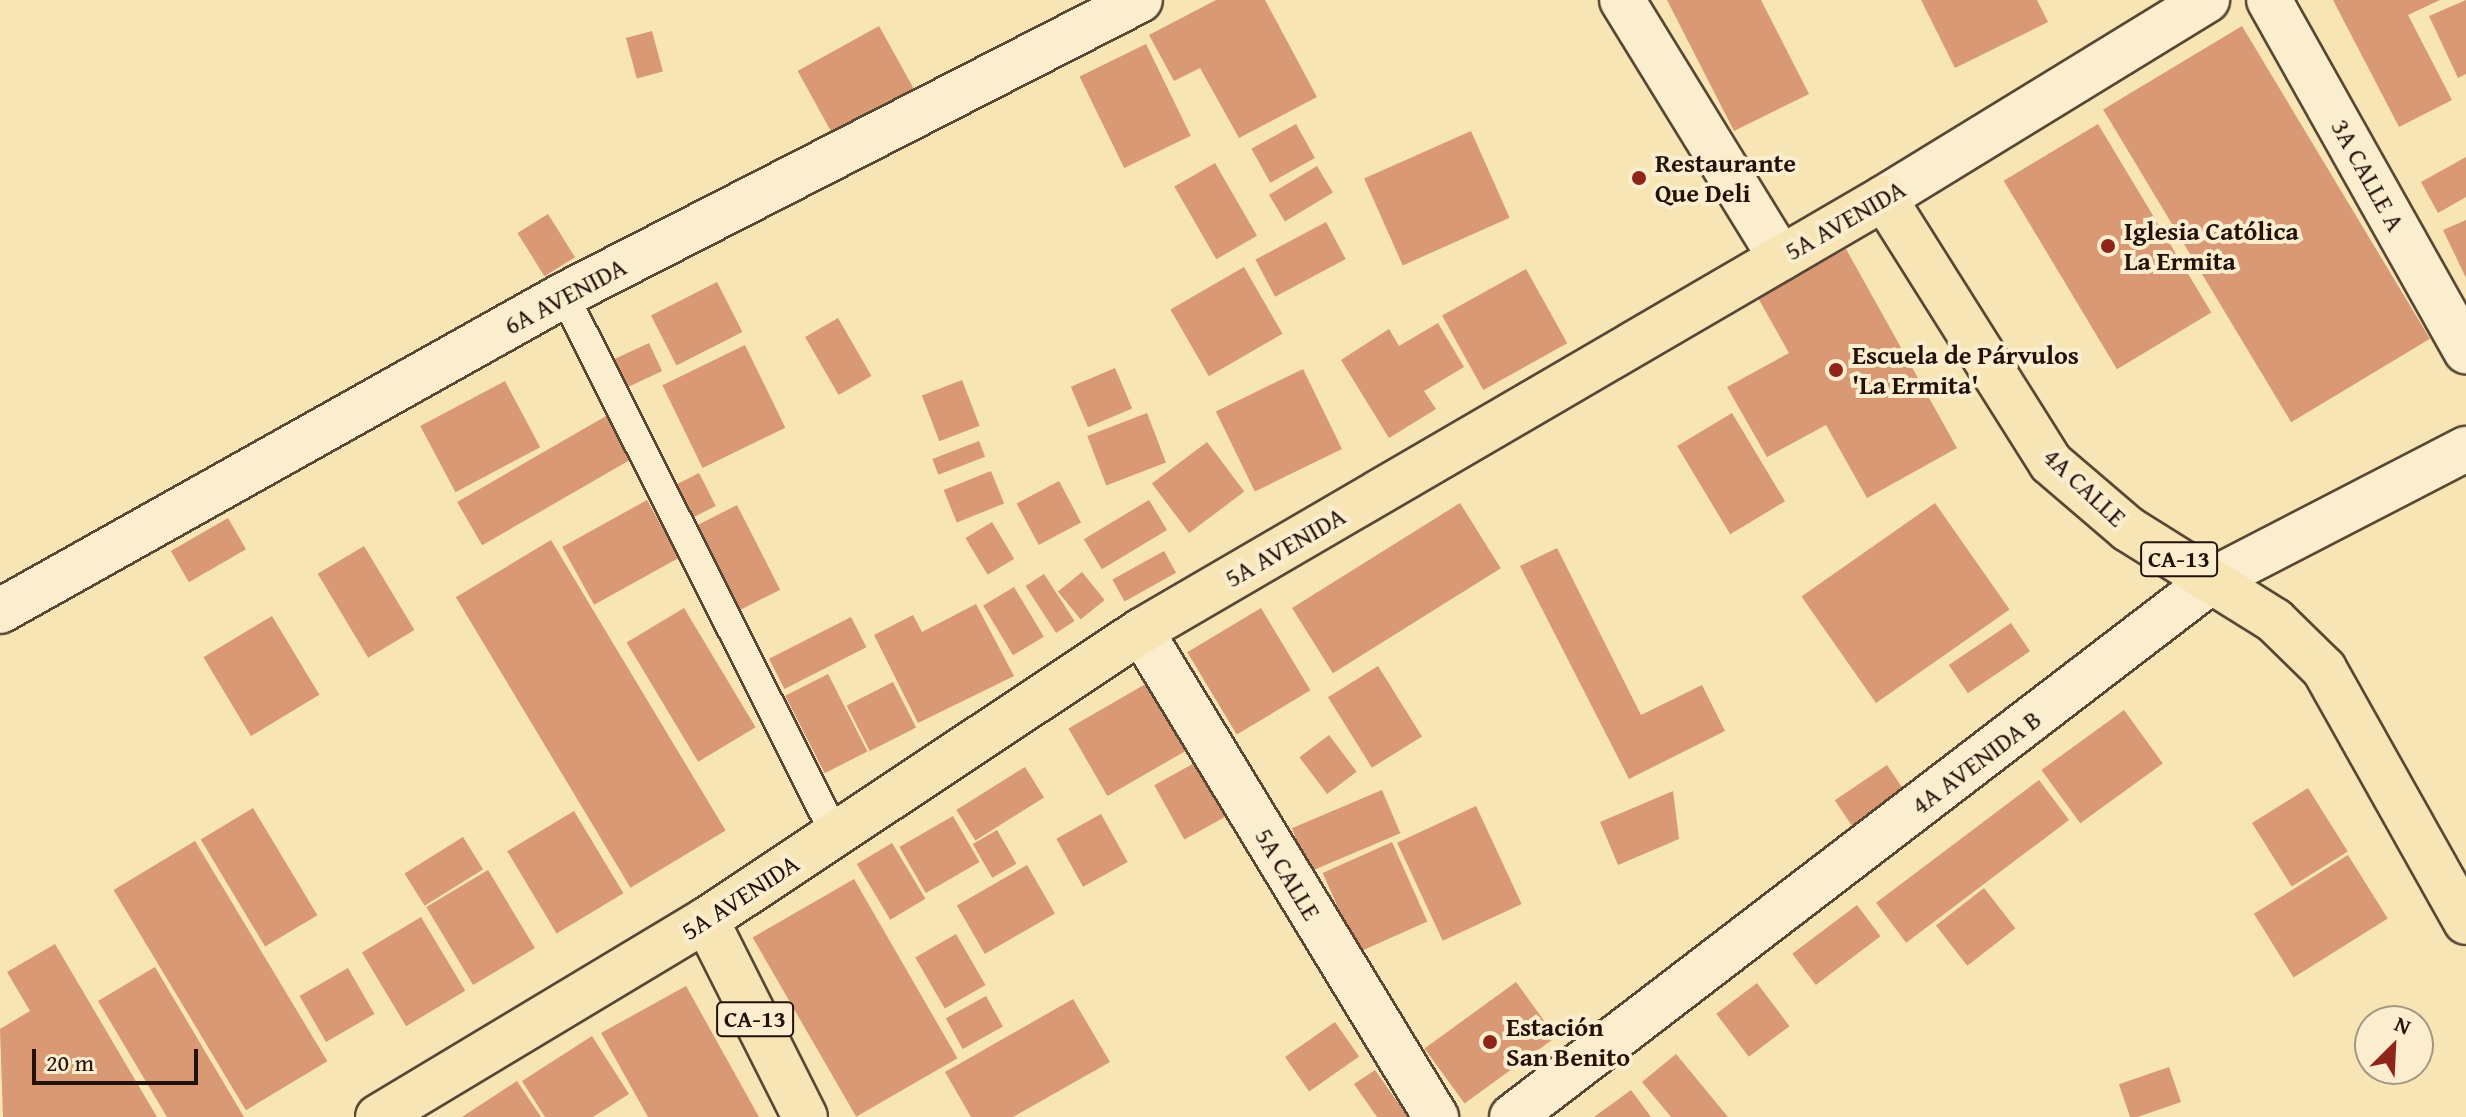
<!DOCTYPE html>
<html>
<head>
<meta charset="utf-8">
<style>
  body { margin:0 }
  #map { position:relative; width:2466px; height:1117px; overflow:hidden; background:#f7e5b5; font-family:"Gentium Book Plus",serif }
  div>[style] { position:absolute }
  .building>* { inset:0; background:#d99975; transform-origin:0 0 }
  .roads { filter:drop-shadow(2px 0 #594735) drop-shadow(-2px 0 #594735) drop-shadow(0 2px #594735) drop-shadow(0 -2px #594735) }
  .lane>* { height:28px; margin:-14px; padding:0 14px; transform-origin:14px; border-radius:14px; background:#faeecf }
  .street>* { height:44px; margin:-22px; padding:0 22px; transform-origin:22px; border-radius:22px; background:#faeecf }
  .primary>* { height:44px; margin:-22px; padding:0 22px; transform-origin:22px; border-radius:22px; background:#f7e5b5 }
  .dots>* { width:22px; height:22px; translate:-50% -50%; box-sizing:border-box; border:4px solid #faeecf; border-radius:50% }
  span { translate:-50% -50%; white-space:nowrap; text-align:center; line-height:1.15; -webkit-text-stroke:8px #faeecf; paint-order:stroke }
  .shield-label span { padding:2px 6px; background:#faeecf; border:2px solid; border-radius:6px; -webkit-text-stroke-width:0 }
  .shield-label { font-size:24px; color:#24120a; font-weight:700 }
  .poi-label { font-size:26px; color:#24120a; font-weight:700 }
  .left { translate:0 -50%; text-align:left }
  .street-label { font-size:26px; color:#24120a }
  .north { position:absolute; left:2354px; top:1005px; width:80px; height:80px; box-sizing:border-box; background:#faeecf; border:2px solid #a49680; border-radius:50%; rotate:24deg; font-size:22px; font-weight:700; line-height:32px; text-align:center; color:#24120a }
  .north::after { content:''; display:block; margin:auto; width:28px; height:36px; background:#8f2418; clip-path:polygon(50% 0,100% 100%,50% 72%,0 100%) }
  .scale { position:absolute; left:32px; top:1049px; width:166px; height:36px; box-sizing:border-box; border:4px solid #24120a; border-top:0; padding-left:10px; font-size:24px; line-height:28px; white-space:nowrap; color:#24120a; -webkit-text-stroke:6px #faeecf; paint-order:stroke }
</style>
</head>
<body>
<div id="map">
  <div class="building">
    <div style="clip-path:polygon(1216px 0,1265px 0,1317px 97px,1239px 138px,1200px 68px,1174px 81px,1149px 35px)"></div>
    <div style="clip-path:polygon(1667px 0,1761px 0,1809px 94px,1734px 131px)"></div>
    <div style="clip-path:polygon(1921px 0,2037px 0,2048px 22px,1955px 68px)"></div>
    <div style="clip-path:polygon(2333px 0,2440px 0,2408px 15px,2452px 100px,2399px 127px)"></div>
    <div style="clip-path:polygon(2466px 0,2466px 74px,2458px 78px,2429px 16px)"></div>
    <div style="left:879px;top:26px;width:73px;height:93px;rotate:61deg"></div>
    <div style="left:2242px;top:26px;width:365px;height:162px;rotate:59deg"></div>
    <div style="left:652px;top:31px;width:42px;height:27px;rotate:75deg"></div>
    <div style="left:1146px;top:44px;width:102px;height:74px;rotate:64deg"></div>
    <div style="left:1296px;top:124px;width:39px;height:51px;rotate:61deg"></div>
    <div style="left:2098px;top:124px;width:220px;height:110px;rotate:59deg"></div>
    <div style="left:1471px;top:131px;width:95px;height:117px;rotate:66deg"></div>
    <div style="clip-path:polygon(2466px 157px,2466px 197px,2438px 213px,2421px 182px)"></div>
    <div style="left:1215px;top:163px;width:84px;height:47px;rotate:60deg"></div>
    <div style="left:1317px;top:166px;width:31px;height:56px;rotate:59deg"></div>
    <div style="left:548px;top:214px;width:51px;height:36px;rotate:58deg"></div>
    <div style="clip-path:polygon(2466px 220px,2466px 278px,2443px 230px)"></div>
    <div style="left:1326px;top:222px;width:42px;height:80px;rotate:62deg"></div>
    <div style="clip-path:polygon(1846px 249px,1957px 448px,1867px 498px,1826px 425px,1767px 457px,1727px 387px,1789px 353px,1758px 298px)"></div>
    <div style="left:1244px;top:267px;width:77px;height:85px;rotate:60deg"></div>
    <div style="left:1526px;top:269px;width:85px;height:96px;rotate:61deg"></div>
    <div style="left:717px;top:282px;width:56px;height:74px;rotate:63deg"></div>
    <div style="left:838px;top:318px;width:67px;height:38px;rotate:60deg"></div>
    <div style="clip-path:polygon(1438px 323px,1464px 367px,1424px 391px,1436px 409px,1389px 438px,1341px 360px,1389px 329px,1399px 346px)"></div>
    <div style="left:649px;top:343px;width:31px;height:44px;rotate:65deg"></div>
    <div style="left:745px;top:345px;width:92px;height:92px;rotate:64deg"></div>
    <div style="left:1115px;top:368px;width:44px;height:48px;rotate:67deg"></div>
    <div style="left:1303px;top:369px;width:89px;height:97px;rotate:64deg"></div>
    <div style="left:962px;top:380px;width:49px;height:43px;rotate:69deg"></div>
    <div style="left:505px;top:381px;width:75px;height:96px;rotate:62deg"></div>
    <div style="left:613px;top:412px;width:50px;height:180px;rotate:60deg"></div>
    <div style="left:1147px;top:413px;width:53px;height:64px;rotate:69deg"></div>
    <div style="left:1732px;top:413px;width:103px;height:64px;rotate:59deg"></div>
    <div style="left:979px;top:441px;width:17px;height:50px;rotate:69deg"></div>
    <div style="left:1207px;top:442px;width:62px;height:69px;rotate:53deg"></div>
    <div style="left:991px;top:471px;width:35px;height:51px;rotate:68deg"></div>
    <div style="left:699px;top:473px;width:37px;height:30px;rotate:63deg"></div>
    <div style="left:1059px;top:481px;width:47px;height:48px;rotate:62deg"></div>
    <div style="left:647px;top:500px;width:66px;height:97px;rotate:61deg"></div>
    <div style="left:1149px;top:500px;width:35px;height:76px;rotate:59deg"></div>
    <div style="left:1460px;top:503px;width:77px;height:198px;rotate:58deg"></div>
    <div style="left:1935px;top:503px;width:130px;height:163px;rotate:55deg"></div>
    <div style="left:737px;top:505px;width:95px;height:53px;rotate:63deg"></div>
    <div style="left:228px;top:518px;width:36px;height:66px;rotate:60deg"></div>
    <div style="left:992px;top:522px;width:43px;height:31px;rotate:59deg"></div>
    <div style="left:551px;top:540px;width:339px;height:111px;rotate:59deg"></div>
    <div style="left:364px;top:546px;width:98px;height:54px;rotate:59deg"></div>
    <div style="clip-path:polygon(1557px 548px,1641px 715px,1702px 685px,1725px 731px,1629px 779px,1520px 566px)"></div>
    <div style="left:1164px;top:551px;width:25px;height:59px;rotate:61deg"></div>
    <div style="left:1082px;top:572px;width:36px;height:31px;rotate:51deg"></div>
    <div style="left:1044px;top:574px;width:56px;height:22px;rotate:57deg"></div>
    <div style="left:1014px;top:587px;width:58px;height:36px;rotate:59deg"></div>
    <div style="clip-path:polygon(976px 604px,1014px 676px,918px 723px,874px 635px,913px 615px,922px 632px)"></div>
    <div style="left:684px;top:608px;width:139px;height:67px;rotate:59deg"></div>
    <div style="left:1261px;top:608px;width:96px;height:86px;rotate:59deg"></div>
    <div style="left:272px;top:616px;width:92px;height:80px;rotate:59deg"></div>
    <div style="left:851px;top:617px;width:34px;height:92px;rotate:63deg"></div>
    <div style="left:2011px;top:623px;width:34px;height:75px;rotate:56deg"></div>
    <div style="left:1378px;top:666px;width:83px;height:59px;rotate:58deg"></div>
    <div style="left:828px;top:674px;width:87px;height:48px;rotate:63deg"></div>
    <div style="left:893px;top:682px;width:51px;height:52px;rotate:63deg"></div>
    <div style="left:1149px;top:682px;width:78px;height:93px;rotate:60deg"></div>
    <div style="left:2124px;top:710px;width:66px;height:102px;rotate:54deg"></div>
    <div style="left:1329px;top:735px;width:46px;height:37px;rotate:53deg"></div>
    <div style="left:1198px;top:761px;width:62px;height:50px;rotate:61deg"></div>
    <div style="left:1887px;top:765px;width:34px;height:63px;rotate:56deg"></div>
    <div style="left:1025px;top:767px;width:36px;height:81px;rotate:58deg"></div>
    <div style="left:2039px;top:780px;width:50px;height:204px;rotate:53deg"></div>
    <div style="left:2308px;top:788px;width:75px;height:66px;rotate:58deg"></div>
    <div style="left:1382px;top:790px;width:47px;height:98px;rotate:67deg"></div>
    <div style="clip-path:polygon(1673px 791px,1679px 839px,1618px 865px,1600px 822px)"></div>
    <div style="left:1476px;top:806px;width:108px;height:87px;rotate:65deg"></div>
    <div style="left:253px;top:808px;width:125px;height:61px;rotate:59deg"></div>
    <div style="left:574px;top:811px;width:96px;height:78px;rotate:59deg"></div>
    <div style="left:1101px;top:814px;width:55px;height:51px;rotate:61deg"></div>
    <div style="left:953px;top:816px;width:53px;height:62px;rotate:60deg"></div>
    <div style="left:997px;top:830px;width:39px;height:28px;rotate:60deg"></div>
    <div style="left:463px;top:837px;width:38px;height:69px;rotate:58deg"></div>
    <div style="left:195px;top:841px;width:257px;height:95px;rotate:59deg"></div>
    <div style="left:1392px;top:842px;width:87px;height:76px;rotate:66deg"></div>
    <div style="left:892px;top:843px;width:65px;height:41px;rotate:59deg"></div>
    <div style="left:2348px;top:855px;width:75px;height:111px;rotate:58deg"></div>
    <div style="left:1027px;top:865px;width:56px;height:81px;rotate:60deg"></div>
    <div style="left:488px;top:870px;width:91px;height:72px;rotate:59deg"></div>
    <div style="left:854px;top:879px;width:207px;height:117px;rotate:60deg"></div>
    <div style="left:1984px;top:888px;width:51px;height:61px;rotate:52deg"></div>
    <div style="left:1857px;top:905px;width:39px;height:81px;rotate:53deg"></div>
    <div style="left:421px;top:917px;width:86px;height:69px;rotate:59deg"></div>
    <div style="left:956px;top:934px;width:59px;height:47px;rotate:60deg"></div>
    <div style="clip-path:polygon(55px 944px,157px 1117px,3px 1117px,0 1029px,30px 1011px,7px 972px)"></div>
    <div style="clip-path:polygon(155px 967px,244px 1117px,167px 1117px,98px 1001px)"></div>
    <div style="left:348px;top:968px;width:53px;height:56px;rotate:60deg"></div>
    <div style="left:1516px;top:982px;width:68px;height:113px;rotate:54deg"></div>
    <div style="left:1757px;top:983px;width:54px;height:51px;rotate:53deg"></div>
    <div style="clip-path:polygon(686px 986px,759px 1117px,648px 1117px,601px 1033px)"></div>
    <div style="left:986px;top:996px;width:35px;height:46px;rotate:61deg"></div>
    <div style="clip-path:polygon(1073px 999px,1110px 1062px,1013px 1117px,971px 1117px,945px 1072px)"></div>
    <div style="left:1335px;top:1022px;width:42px;height:61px;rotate:55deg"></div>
    <div style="clip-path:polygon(592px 1036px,629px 1094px,593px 1117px,545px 1117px,522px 1081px)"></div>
    <div style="clip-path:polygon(1676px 1054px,1728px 1117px,1671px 1117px,1642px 1082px)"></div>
    <div style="left:2169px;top:1067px;width:37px;height:53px;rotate:71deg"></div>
    <div style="clip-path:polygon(1375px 1070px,1408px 1117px,1377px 1117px,1354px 1084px)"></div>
    <div style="clip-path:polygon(517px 1081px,541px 1117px,462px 1117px)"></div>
    <div style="clip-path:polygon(1631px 1090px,1651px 1117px,1594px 1117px)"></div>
  </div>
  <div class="roads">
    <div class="lane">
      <div style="left:564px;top:295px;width:603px;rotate:63.31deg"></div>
    </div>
    <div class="street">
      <div style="left:1622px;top:0;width:303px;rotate:58.4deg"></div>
      <div style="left:2269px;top:0;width:403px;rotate:60.7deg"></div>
      <div style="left:1884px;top:198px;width:379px;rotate:-31.5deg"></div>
      <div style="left:0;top:611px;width:646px;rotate:-29.26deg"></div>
      <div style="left:564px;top:295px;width:647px;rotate:-27.12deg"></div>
      <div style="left:1141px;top:631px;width:569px;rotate:58.74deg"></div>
      <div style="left:1512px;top:1117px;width:884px;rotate:-37.47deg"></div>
      <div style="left:2214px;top:579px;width:284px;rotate:-27.3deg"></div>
    </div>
    <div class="primary">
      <div style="left:706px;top:920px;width:220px;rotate:63.3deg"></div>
      <div style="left:378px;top:1117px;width:383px;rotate:-31deg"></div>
      <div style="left:706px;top:920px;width:522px;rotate:-33.6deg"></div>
      <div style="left:1141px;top:631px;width:860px;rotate:-30.23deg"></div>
      <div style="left:1884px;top:198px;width:313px;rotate:57.8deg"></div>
      <div style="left:2051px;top:463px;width:101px;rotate:40.6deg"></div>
      <div style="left:2128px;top:529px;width:173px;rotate:32deg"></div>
      <div style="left:2275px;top:621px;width:69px;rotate:44.4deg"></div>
      <div style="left:2324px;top:669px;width:290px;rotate:60.7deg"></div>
    </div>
  </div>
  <div class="dots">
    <div style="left:1639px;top:178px;background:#8f2418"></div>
    <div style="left:2108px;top:246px;background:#8f2418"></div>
    <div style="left:1836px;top:370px;background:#8f2418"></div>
    <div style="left:1490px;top:1042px;background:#8f2418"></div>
  </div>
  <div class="shield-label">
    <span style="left:2179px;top:559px">CA-13</span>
    <span style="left:755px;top:1019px">CA-13</span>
  </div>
  <div class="poi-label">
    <span class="left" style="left:1655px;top:178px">Restaurante<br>Que Deli</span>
    <span class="left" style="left:2124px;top:246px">Iglesia Católica<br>La Ermita</span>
    <span class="left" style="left:1852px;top:370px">Escuela de Párvulos<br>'La Ermita'</span>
    <span class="left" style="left:1506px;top:1042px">Estación<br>San Benito</span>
  </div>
  <div class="street-label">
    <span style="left:2368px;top:175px;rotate:61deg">3A CALLE A</span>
    <span style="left:1845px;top:220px;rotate:-30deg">5A AVENIDA</span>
    <span style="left:565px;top:296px;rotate:-28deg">6A AVENIDA</span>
    <span style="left:2085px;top:487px;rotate:43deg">4A CALLE</span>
    <span style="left:1285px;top:547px;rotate:-30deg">5A AVENIDA</span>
    <span style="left:1976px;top:762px;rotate:-37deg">4A AVENIDA B</span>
    <span style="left:1288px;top:874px;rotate:59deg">5A CALLE</span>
    <span style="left:740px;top:897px;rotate:-33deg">5A AVENIDA</span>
  </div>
  <div class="north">N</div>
  <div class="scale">20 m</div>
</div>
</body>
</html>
